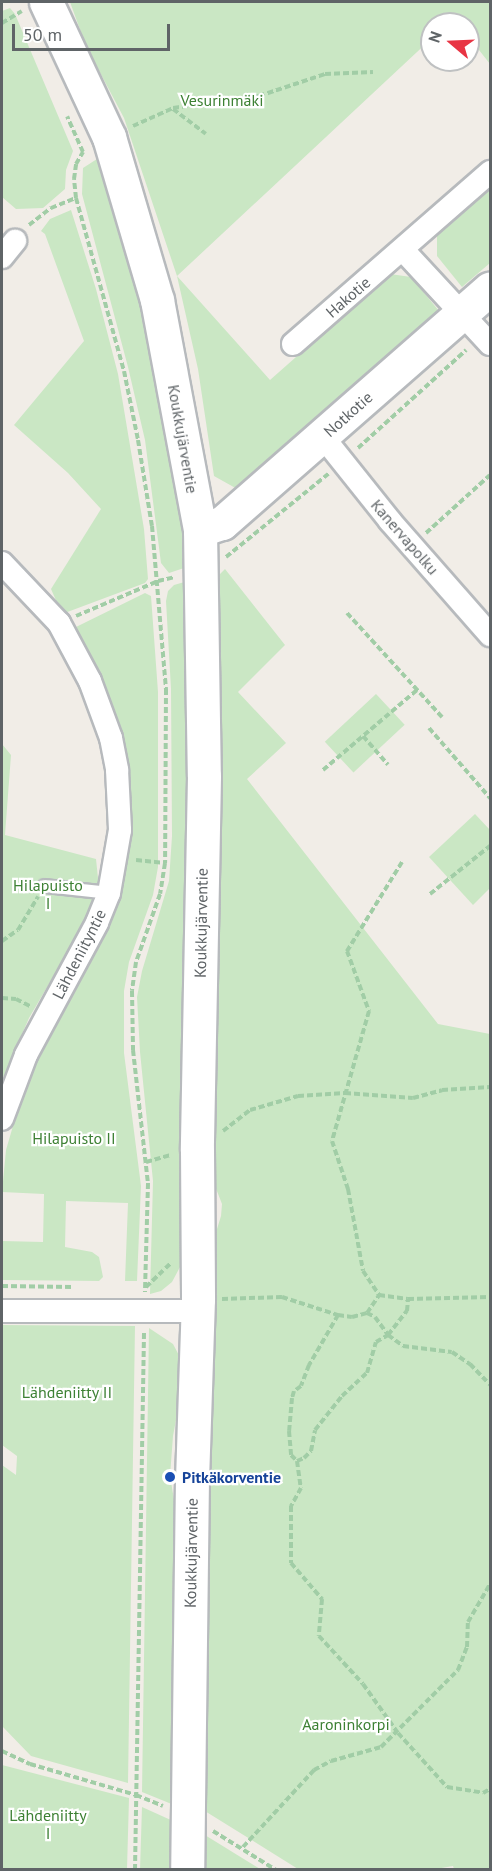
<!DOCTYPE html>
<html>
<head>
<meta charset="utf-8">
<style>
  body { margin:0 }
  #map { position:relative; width:492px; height:1871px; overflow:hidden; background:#f1ede7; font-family:"PT Sans",sans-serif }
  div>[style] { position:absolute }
  .green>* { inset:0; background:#cae7c4; transform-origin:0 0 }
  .path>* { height:4px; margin-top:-2px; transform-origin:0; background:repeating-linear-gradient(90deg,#a1cda6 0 6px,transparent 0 9px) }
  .roads { filter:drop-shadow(2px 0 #b7babd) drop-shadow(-2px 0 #b7babd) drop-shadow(0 2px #b7babd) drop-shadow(0 -2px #b7babd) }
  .lane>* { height:12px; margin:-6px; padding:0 6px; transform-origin:6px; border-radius:6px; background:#fff }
  .street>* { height:22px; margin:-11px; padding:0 11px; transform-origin:11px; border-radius:11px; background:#fff }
  .secondary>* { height:33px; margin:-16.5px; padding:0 16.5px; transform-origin:16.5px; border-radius:16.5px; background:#fff }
  .dots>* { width:16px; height:16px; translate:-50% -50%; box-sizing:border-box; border:3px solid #fff; border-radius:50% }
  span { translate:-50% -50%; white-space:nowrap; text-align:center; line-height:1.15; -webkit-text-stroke:4.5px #fff; paint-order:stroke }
  .park-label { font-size:16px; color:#3d8134 }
  .street-label { font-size:16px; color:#5f6467 }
  .transit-label { font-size:16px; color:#164399; font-weight:700 }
  .left { translate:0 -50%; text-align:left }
  .frame { position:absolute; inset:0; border:3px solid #5f6467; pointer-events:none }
  .north { position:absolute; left:420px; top:12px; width:60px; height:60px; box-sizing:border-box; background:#fff; border:2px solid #bfc1c2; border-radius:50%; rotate:289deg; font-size:16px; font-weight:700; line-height:24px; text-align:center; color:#5f6467 }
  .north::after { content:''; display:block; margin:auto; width:21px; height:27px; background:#e83544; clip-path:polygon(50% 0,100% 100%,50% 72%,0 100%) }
  .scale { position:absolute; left:12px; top:24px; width:158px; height:27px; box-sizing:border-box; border:3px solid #5f6467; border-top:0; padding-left:8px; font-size:18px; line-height:21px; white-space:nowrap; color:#5f6467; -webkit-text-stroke:4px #fff; paint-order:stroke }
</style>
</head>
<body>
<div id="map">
  <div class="green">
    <div style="clip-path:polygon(70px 2px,490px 2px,490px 64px,468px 36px,468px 24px,458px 24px,453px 18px,447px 24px,432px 24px,432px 38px,177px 276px,270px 380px,390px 274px,411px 277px,439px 311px,239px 490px,214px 476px,198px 369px,177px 276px,124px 118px,86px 46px)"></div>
    <div style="clip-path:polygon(10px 8px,15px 14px,73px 151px,66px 170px,65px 189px,43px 208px,16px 209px,2px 197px,2px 11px)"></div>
    <div style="clip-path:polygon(97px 159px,106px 170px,149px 319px,184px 530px,187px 567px,169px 573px,161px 563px,145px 440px,128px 367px,82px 194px,83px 168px)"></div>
    <div style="clip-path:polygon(490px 186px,490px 263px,462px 287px,437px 256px,437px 233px)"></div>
    <div style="clip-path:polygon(71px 210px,96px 289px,118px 374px,144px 529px,148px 579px,145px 583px,62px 614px,51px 589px,101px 509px,68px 473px,14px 425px,84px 341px,45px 234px,41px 231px,50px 219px)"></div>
    <div style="clip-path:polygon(225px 569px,285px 645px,238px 692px,286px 743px,247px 779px,438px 1024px,490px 1034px,490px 1869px,454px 1869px,453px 1866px,430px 1870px,298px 1869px,200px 1808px,213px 1242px,221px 1216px,222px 1204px,208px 1168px,215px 579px)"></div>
    <div style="clip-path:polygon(188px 581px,190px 622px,184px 1251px,180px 1267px,172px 1282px,161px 1291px,150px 1294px,153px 1181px,140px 1052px,137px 997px,142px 971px,169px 881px,172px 836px,171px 689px,166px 601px,168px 591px,174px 585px)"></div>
    <div style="clip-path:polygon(145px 593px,151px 596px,158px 692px,158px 867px,153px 895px,129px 962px,124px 991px,124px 1053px,141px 1186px,137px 1281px,125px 1281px,128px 1203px,66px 1201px,65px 1247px,92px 1252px,99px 1257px,103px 1277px,99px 1281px,2px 1280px,2px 1241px,43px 1242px,44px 1194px,2px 1192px,6px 1150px,24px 1088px,41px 1047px,93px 957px,110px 920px,128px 820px,76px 635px,76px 627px)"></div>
    <div style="left:376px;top:694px;width:42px;height:70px;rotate:47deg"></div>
    <div style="clip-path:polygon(2px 744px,11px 755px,5px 835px,96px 859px,99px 888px,92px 910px,29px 1018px,2px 1080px)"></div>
    <div style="clip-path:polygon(475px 814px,490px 830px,490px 888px,473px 905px,429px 857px)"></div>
    <div style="clip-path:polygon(2px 1325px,135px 1326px,128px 1783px,31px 1756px,2px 1726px,2px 1465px,16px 1475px,17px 1456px,2px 1445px)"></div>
    <div style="clip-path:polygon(149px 1328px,173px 1344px,182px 1361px,181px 1393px,173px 1436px,170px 1476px,180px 1535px,174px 1805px,142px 1792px)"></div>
    <div style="clip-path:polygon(2px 1765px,129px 1798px,127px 1869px,2px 1869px)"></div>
    <div style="clip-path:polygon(142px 1807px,173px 1821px,174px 1869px,140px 1870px)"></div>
    <div style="clip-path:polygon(200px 1832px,260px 1869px,200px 1870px)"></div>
  </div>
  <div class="path">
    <div style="left:2px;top:23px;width:23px;rotate:-31deg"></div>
    <div style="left:173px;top:109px;width:41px;rotate:37.1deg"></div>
    <div style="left:133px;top:126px;width:44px;rotate:-24.2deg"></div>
    <div style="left:173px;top:108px;width:87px;rotate:-7.9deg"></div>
    <div style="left:259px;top:96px;width:70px;rotate:-18.4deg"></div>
    <div style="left:325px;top:74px;width:48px;rotate:-2.4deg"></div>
    <div style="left:76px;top:198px;width:180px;rotate:74.5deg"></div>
    <div style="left:124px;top:371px;width:70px;rotate:78.5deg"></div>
    <div style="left:138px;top:440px;width:87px;rotate:80.8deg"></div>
    <div style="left:152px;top:526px;width:164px;rotate:85.1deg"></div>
    <div style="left:166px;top:689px;width:174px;rotate:90.3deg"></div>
    <div style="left:165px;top:863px;width:31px;rotate:99deg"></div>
    <div style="left:160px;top:894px;width:72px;rotate:109.4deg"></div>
    <div style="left:136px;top:962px;width:29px;rotate:98deg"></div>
    <div style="left:132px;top:991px;width:59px;rotate:89deg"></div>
    <div style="left:133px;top:1050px;width:134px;rotate:83.6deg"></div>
    <div style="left:148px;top:1183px;width:109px;rotate:91.6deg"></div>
    <div style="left:29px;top:225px;width:28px;rotate:-38deg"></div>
    <div style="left:51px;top:208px;width:27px;rotate:-22deg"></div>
    <div style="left:76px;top:198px;width:19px;rotate:-96deg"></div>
    <div style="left:74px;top:179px;width:15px;rotate:-82deg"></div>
    <div style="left:76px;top:164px;width:14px;rotate:-60deg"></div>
    <div style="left:83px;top:152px;width:39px;rotate:-114deg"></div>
    <div style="left:358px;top:448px;width:146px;rotate:-42.2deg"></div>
    <div style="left:426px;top:533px;width:86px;rotate:-42.2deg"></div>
    <div style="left:226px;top:557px;width:132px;rotate:-39.1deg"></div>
    <div style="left:347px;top:613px;width:141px;rotate:47.6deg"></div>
    <div style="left:76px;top:616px;width:89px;rotate:-23.1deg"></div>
    <div style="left:158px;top:581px;width:17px;rotate:-13deg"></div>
    <div style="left:429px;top:728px;width:93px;rotate:48.9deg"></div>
    <div style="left:363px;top:736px;width:38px;rotate:49deg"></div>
    <div style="left:323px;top:770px;width:123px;rotate:-40.4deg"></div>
    <div style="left:136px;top:860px;width:29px;rotate:6deg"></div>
    <div style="left:402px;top:862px;width:105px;rotate:121.7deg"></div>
    <div style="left:347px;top:951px;width:64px;rotate:69.9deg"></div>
    <div style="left:369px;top:1011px;width:135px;rotate:105.9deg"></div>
    <div style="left:332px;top:1141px;width:51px;rotate:71.6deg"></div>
    <div style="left:348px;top:1189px;width:83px;rotate:79.6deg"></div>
    <div style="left:363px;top:1271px;width:29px;rotate:56deg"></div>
    <div style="left:379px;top:1295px;width:29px;rotate:8deg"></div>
    <div style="left:408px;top:1299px;width:82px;rotate:-1.4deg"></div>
    <div style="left:430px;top:894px;width:77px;rotate:-38.7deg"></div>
    <div style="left:2px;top:941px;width:19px;rotate:-35deg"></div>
    <div style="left:18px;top:930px;width:39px;rotate:-59deg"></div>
    <div style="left:2px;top:998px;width:14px;rotate:4deg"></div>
    <div style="left:16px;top:999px;width:16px;rotate:27deg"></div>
    <div style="left:223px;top:1131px;width:34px;rotate:-38deg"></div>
    <div style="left:250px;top:1110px;width:50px;rotate:-16.3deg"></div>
    <div style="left:298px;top:1096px;width:47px;rotate:-3.7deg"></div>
    <div style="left:345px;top:1093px;width:68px;rotate:4.2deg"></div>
    <div style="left:413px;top:1098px;width:30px;rotate:-15deg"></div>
    <div style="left:442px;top:1090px;width:48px;rotate:-3.6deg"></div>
    <div style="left:146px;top:1162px;width:26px;rotate:-16deg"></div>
    <div style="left:2px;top:1286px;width:71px;rotate:0.8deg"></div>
    <div style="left:146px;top:1287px;width:35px;rotate:-44deg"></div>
    <div style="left:222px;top:1299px;width:60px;rotate:-1.9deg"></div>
    <div style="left:282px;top:1297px;width:59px;rotate:17.8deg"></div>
    <div style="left:338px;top:1315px;width:14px;rotate:8deg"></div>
    <div style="left:352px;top:1317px;width:16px;rotate:-15deg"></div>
    <div style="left:367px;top:1313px;width:22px;rotate:-56deg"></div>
    <div style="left:367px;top:1313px;width:9px;rotate:27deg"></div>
    <div style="left:375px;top:1317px;width:22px;rotate:54deg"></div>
    <div style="left:388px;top:1335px;width:19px;rotate:36deg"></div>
    <div style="left:403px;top:1346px;width:49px;rotate:7deg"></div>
    <div style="left:452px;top:1352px;width:22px;rotate:34deg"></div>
    <div style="left:470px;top:1364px;width:29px;rotate:46deg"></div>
    <div style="left:338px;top:1315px;width:58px;rotate:120.1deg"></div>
    <div style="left:309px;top:1365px;width:22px;rotate:111deg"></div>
    <div style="left:301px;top:1386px;width:9px;rotate:144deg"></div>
    <div style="left:294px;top:1391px;width:7px;rotate:106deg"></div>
    <div style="left:292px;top:1398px;width:33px;rotate:95deg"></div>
    <div style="left:289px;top:1431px;width:24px;rotate:85deg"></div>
    <div style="left:291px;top:1455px;width:8px;rotate:45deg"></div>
    <div style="left:297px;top:1461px;width:27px;rotate:82deg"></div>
    <div style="left:301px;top:1488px;width:21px;rotate:119deg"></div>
    <div style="left:291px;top:1506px;width:57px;rotate:90deg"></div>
    <div style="left:291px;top:1563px;width:48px;rotate:49.3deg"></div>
    <div style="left:322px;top:1599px;width:37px;rotate:95deg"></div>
    <div style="left:319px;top:1636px;width:65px;rotate:47.5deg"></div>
    <div style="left:363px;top:1684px;width:60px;rotate:54.5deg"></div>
    <div style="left:398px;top:1733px;width:73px;rotate:47.8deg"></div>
    <div style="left:447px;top:1787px;width:36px;rotate:9deg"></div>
    <div style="left:483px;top:1793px;width:8px;rotate:-30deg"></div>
    <div style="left:297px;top:1461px;width:8px;rotate:-23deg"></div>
    <div style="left:304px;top:1458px;width:10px;rotate:-45deg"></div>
    <div style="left:311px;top:1451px;width:21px;rotate:-79deg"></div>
    <div style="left:315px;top:1430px;width:43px;rotate:-51.5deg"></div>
    <div style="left:342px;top:1396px;width:34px;rotate:-43deg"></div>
    <div style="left:367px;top:1373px;width:32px;rotate:-74deg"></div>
    <div style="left:376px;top:1342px;width:14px;rotate:-30deg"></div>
    <div style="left:388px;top:1335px;width:31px;rotate:-52deg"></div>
    <div style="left:407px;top:1311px;width:12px;rotate:-85deg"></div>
    <div style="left:2px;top:1751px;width:31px;rotate:25deg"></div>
    <div style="left:30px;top:1764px;width:110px;rotate:16.3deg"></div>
    <div style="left:136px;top:1795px;width:29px;rotate:22deg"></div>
    <div style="left:213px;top:1831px;width:74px;rotate:31.8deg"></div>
    <div style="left:243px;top:1847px;width:105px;rotate:-47.3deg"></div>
    <div style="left:314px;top:1770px;width:19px;rotate:-28deg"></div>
    <div style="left:331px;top:1761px;width:52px;rotate:-15.6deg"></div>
    <div style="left:381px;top:1747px;width:109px;rotate:-45deg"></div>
    <div style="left:458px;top:1670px;width:25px;rotate:-69deg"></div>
    <div style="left:467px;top:1647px;width:25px;rotate:-88deg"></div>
    <div style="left:468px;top:1622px;width:44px;rotate:-59.9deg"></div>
    <div style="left:135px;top:1870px;width:537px;rotate:-89.04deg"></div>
  </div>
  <div class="roads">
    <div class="lane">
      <div style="left:45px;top:886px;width:64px;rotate:6.2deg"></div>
    </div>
    <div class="street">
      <div style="left:403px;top:250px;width:128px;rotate:47.2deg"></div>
      <div style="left:2px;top:257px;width:21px;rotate:-51deg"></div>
      <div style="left:293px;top:344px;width:262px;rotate:-41.1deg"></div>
      <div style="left:323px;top:437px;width:107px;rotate:51.4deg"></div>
      <div style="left:390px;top:521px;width:152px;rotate:48.7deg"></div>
      <div style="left:2px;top:563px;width:83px;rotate:46.5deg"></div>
      <div style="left:59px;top:623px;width:66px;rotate:61.9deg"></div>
      <div style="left:90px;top:681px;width:61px;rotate:69.8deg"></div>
      <div style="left:111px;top:738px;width:33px;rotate:79deg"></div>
      <div style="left:117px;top:770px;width:60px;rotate:87.1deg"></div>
      <div style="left:120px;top:830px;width:64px;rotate:99.9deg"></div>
      <div style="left:109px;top:893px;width:32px;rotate:112deg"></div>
      <div style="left:97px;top:923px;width:150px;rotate:118.3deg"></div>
      <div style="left:26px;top:1055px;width:68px;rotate:110.6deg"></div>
      <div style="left:2px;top:1311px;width:195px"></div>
    </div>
    <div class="secondary">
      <div style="left:46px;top:2px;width:149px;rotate:65deg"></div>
      <div style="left:109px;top:137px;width:170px;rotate:73.6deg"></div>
      <div style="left:157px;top:300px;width:234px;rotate:79.4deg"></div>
      <div style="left:200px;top:530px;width:246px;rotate:89.1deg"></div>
      <div style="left:204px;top:776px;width:374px;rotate:91.1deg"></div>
      <div style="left:197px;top:1150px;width:149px;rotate:89.6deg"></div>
      <div style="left:198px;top:1299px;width:178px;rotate:91.9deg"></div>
      <div style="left:192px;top:1477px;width:393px;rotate:90.7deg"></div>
      <div style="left:200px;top:530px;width:23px;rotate:-18deg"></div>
      <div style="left:222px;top:523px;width:356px;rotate:-41.2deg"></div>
    </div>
  </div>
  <div class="dots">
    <div style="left:170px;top:1477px;background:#1a4fb4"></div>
  </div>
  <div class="park-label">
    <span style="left:222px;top:100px">Vesurinmäki</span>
    <span style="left:48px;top:894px">Hilapuisto<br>I</span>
    <span style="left:74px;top:1138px">Hilapuisto II</span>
    <span style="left:67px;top:1392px">Lähdeniitty II</span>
    <span style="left:346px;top:1724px">Aaroninkorpi</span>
    <span style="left:48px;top:1824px">Lähdeniitty<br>I</span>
  </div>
  <div class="street-label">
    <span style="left:348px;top:297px;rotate:-41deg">Hakotie</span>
    <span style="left:348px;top:414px;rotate:-42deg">Notkotie</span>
    <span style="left:183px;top:439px;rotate:80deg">Koukkujärventie</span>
    <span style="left:405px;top:537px;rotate:49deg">Kanervapolku</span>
    <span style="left:201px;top:923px;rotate:-89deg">Koukkujärventie</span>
    <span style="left:79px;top:954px;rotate:-63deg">Lähdeniityntie</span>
    <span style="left:191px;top:1553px;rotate:-89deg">Koukkujärventie</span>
  </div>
  <div class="transit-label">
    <span class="left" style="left:182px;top:1477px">Pitkäkorventie</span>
  </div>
  <div class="frame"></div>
  <div class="north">N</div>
  <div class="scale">50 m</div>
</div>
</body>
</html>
